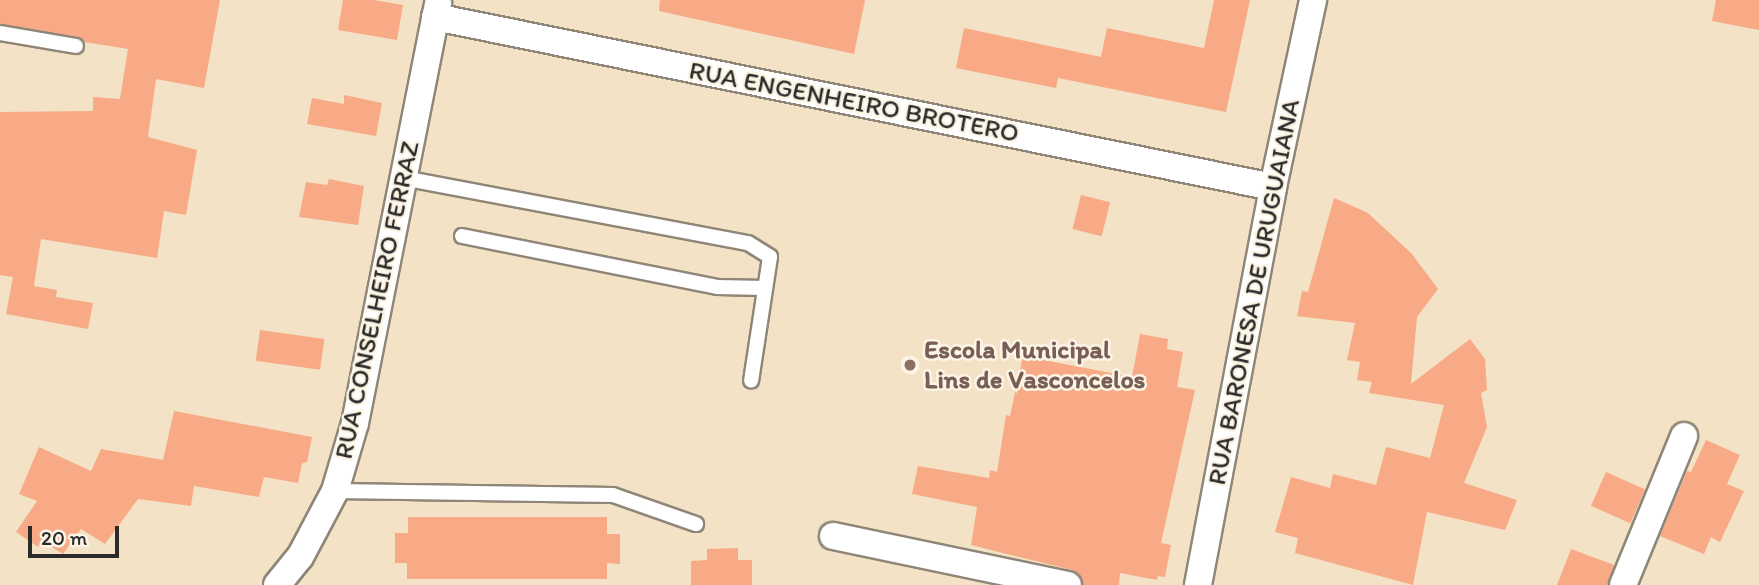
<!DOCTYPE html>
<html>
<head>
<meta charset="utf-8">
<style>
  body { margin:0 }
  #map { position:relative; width:1759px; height:585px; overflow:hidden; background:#f3e2c5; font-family:Itim,sans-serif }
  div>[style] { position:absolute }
  .building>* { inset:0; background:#f8aa86; transform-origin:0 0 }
  .roads { filter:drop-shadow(2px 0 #8f8678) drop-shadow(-2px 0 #8f8678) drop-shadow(0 2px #8f8678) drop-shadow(0 -2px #8f8678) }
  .service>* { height:14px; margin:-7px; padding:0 7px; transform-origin:7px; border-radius:7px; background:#fff }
  .minor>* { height:26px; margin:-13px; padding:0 13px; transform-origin:13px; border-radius:13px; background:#fff }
  .dots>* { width:19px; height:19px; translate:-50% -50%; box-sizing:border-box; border:4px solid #fcf5e5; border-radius:50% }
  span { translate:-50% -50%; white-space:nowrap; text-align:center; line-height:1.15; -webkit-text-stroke:5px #fcf5e5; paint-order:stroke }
  .street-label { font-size:26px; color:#2b2b2b }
  .education-label { font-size:26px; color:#785e54; font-weight:700 }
  .left { translate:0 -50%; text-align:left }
  .scale { position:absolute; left:28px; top:526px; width:91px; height:32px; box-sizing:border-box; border:4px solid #2b2b2b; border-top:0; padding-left:9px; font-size:21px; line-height:24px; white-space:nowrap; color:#2b2b2b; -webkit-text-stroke:5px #fcf5e5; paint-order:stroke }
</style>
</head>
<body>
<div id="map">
  <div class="building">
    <div style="clip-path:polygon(0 0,220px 0,204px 88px,156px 79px,148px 137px,197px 150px,186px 215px,164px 211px,157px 258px,41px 239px,34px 286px,57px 290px,56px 297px,93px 303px,88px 329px,6px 314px,13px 277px,0 275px,0 112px,93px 111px,93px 97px,120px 99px,128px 49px,85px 42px,78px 37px,0 24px)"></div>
    <div style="clip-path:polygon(343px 0,374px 0,403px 5px,397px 40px,338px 30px)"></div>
    <div style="clip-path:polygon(660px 0,865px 0,854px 54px,659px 11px)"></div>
    <div style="clip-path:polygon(1214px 0,1250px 0,1226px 112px,1058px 78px,1056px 88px,956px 68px,964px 28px,1101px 57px,1107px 28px,1204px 48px)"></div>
    <div style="clip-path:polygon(1716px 0,1759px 0,1759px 30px,1712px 21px)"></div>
    <div style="clip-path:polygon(344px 95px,382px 103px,376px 136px,307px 124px,312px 98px,344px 104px)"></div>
    <div style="clip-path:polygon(329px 179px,364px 186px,358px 225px,299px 217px,306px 182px,327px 185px)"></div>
    <div style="left:1081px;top:195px;width:30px;height:35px;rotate:14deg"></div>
    <div style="clip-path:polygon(1334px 198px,1368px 213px,1412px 254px,1438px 289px,1417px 317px,1411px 384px,1470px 339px,1485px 359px,1487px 390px,1481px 393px,1487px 427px,1464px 483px,1517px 500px,1505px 530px,1427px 512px,1413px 585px,1295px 553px,1298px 538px,1275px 532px,1291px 477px,1330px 488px,1333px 474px,1376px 485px,1386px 447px,1430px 458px,1444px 405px,1369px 393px,1372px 382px,1357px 380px,1360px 362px,1347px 360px,1355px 323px,1297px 316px,1302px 291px,1308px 292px)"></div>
    <div style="left:260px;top:330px;width:65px;height:31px;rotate:8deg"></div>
    <div style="clip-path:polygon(1140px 334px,1168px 339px,1167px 349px,1183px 352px,1177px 387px,1195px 390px,1161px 543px,1171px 545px,1165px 577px,1158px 576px,1157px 580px,1120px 573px,1119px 585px,1083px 585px,1079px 574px,1072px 570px,971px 545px,977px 507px,912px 494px,918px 466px,989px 478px,990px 470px,997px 472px,1006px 415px,1010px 416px,1023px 356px,1132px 377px)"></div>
    <div style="clip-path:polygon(174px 411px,312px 437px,307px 462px,302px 463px,298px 483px,264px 477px,259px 497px,194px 486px,191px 506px,138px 499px,105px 544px,81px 529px,63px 554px,42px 541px,38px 547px,16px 532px,37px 501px,19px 494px,39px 447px,91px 471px,101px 449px,163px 460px)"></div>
    <div style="clip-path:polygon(1706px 440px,1740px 455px,1727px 484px,1744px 491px,1720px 542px,1711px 537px,1704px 554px,1660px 536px,1687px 471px,1691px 472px)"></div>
    <div style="left:1606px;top:472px;width:43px;height:37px;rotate:24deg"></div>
    <div style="clip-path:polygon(408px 517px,607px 517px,607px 534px,620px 534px,620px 564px,607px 563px,607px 579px,407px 579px,407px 563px,395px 563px,395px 533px,408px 533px)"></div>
    <div style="clip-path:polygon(738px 548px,738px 560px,752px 560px,752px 585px,691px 585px,691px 561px,707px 560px,707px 549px)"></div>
    <div style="clip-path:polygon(1571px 549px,1614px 565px,1608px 585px,1557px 585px)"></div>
  </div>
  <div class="roads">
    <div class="service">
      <div style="left:0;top:33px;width:77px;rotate:9.7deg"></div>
      <div style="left:403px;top:178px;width:351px;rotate:10.7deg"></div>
      <div style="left:748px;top:243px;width:26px;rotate:32deg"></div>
      <div style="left:770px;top:257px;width:125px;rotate:98.7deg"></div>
      <div style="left:462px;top:236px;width:260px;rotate:11.3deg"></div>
      <div style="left:717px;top:287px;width:48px;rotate:1.2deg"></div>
      <div style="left:335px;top:491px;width:278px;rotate:0.8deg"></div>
      <div style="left:613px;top:495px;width:88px;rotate:19.3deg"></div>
    </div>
    <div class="minor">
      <div style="left:435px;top:17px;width:855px;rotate:11.47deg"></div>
      <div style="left:833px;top:536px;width:240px;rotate:11.8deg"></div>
      <div style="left:277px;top:585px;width:36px;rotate:-51deg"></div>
      <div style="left:300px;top:557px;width:75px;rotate:-62.1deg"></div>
      <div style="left:335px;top:491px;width:71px;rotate:-73.6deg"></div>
      <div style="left:355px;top:423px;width:428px;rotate:-78.8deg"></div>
      <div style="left:1198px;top:585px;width:405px;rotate:-79.3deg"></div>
      <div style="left:1273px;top:187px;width:191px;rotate:-77.9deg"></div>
      <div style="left:1623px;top:585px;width:161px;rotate:-67.7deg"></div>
    </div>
  </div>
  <div class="dots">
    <div style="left:910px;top:365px;background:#8d6e63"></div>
  </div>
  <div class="street-label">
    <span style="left:854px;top:102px;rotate:11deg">RUA ENGENHEIRO BROTERO</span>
    <span style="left:1254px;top:292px;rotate:-79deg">RUA BARONESA DE URUGUAIANA</span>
    <span style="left:377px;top:300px;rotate:-78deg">RUA CONSELHEIRO FERRAZ</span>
  </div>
  <div class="education-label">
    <span class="left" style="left:924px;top:365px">Escola Municipal<br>Lins de Vasconcelos</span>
  </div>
  <div class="scale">20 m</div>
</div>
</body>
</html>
